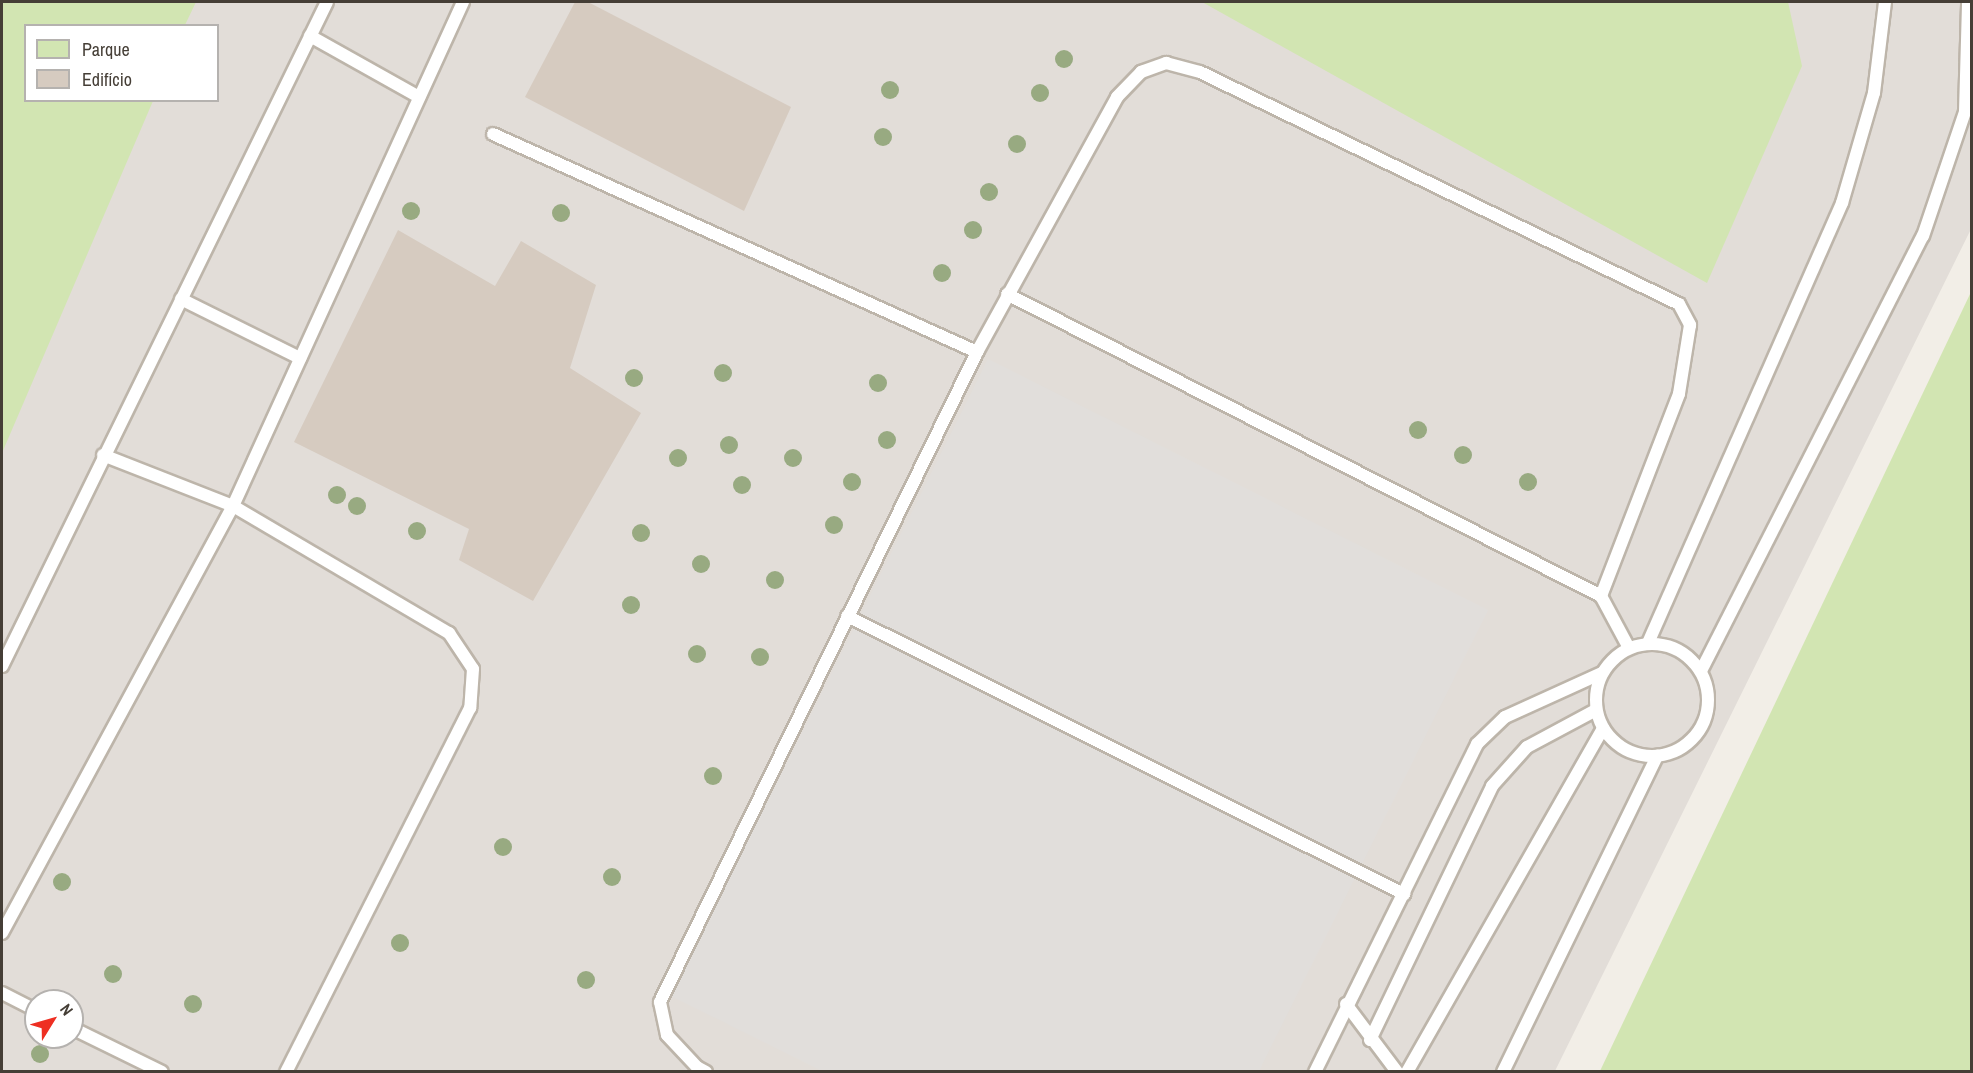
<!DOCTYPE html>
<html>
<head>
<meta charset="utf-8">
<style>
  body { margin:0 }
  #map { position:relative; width:1973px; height:1073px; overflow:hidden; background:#f2eee7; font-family:"Archivo Narrow",sans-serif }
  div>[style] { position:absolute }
  .industrial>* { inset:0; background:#e2ddd8 }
  .green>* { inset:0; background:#d2e5b2 }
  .parking>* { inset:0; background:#e1dedb }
  .building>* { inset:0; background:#d6cbc0 }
  .roads { filter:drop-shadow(2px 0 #bdb5aa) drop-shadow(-2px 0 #bdb5aa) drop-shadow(0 2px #bdb5aa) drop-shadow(0 -2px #bdb5aa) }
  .service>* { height:12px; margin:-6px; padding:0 6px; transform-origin:6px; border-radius:6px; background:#fff }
  .service>.ring { margin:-6px; padding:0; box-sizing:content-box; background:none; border:12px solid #fff; border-radius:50% }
  .trees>* { width:18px; height:18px; margin:-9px; border-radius:50%; background:#98aa81 }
  span { translate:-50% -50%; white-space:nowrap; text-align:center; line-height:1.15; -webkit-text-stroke:5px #fff; paint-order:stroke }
  .frame { position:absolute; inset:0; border:3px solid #453e36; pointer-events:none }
  .legend { position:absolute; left:24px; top:24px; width:195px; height:78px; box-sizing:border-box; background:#fff; border:2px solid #b5b2af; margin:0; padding:8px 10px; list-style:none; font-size:18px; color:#453e36 }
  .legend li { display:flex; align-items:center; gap:12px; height:30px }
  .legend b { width:30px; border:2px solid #b5b2af }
  .north { position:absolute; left:24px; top:989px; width:60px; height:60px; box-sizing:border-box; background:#fff; border:2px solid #b5b2af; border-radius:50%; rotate:53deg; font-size:16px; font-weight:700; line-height:24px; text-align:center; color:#453e36 }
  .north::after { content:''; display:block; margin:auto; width:21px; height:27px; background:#ee2f22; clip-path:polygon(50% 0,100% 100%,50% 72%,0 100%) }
</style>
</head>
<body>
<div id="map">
  <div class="industrial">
    <div style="clip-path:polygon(evenodd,2px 2px,1971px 2px,1971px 229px,1555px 1071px,2px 1072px,2px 2px,26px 26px,218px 26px,218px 100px,26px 100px,26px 26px,2px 2px,36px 1001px,72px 1001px,72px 1037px,36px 1037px,36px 1001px)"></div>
  </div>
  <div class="green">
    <div style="clip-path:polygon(2px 2px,196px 2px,185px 25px,26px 26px,26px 100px,153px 101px,2px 453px)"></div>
    <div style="clip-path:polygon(1202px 2px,1788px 2px,1802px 66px,1707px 283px)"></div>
    <div style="clip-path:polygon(1971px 292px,1971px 1071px,1600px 1071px)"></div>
  </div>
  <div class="parking">
    <div style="clip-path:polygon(988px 359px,1488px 610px,1259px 1071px,822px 1071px,671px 996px)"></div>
  </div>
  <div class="building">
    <div style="clip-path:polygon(575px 2px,588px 2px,791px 107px,744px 211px,525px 97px)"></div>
    <div style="clip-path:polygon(398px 230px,495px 286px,521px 241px,596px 285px,570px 368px,641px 413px,533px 601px,459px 560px,469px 529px,294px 442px)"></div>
  </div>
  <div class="roads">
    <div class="service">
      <div style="left:310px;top:36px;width:125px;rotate:29.2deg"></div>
      <div style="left:493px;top:134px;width:531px;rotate:24.25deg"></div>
      <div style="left:1007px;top:294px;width:666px;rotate:26.95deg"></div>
      <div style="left:1601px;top:596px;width:59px;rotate:61.7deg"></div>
      <div style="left:181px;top:299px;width:133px;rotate:26.4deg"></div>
      <div style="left:103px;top:455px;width:140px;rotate:21.4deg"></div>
      <div style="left:233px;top:506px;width:251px;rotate:30.5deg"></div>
      <div style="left:449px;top:633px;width:43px;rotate:56.3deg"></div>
      <div style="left:473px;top:669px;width:39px;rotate:94deg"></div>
      <div style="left:470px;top:708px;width:408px;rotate:116.8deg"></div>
      <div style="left:847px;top:616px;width:623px;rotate:26.52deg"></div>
      <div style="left:1648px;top:643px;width:481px;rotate:-66.2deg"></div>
      <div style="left:1842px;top:203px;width:115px;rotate:-73.8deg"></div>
      <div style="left:1874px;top:93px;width:92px;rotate:-83.1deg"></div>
      <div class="ring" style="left:1596px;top:644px;width:100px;height:100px"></div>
      <div style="left:2px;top:666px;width:739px;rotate:-63.92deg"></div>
      <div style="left:1701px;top:671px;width:488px;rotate:-63deg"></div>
      <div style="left:1923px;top:236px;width:131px;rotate:-71.3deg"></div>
      <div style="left:1965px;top:112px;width:110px;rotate:-88.4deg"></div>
      <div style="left:2px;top:933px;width:485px;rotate:-61.6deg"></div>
      <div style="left:233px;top:506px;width:554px;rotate:-65.47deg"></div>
      <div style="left:2px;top:993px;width:38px;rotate:27deg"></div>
      <div style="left:1346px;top:1004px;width:85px;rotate:53.1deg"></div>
      <div style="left:72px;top:1028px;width:100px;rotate:26.1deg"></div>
      <div style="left:1370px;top:1040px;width:282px;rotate:-64.3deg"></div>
      <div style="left:1492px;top:786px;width:52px;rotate:-48.1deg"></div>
      <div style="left:1527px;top:747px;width:78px;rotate:-28.2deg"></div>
      <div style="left:706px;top:1072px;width:10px;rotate:-151deg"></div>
      <div style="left:697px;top:1067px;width:44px;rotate:-133.2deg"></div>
      <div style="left:667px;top:1035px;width:34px;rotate:-102deg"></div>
      <div style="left:660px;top:1002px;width:723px;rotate:-64deg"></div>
      <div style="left:977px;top:352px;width:291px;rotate:-61.2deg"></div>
      <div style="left:1117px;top:97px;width:35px;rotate:-46deg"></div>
      <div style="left:1141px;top:72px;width:27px;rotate:-20deg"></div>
      <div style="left:1166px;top:63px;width:35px;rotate:15deg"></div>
      <div style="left:1200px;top:72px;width:532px;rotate:25.84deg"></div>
      <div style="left:1679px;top:304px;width:24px;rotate:62deg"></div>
      <div style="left:1690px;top:325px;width:70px;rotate:99.1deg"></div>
      <div style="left:1679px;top:394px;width:217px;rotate:111.1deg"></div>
      <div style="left:1315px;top:1072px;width:366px;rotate:-63.7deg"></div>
      <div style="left:1477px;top:744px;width:39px;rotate:-44deg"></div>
      <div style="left:1505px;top:717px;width:107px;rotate:-24.4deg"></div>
      <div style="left:1407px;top:1072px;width:396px;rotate:-60.3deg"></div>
      <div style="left:1503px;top:1072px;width:352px;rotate:-64deg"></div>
    </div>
  </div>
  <div class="trees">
    <div style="left:1064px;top:59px"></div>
    <div style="left:890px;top:90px"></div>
    <div style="left:1040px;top:93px"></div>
    <div style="left:883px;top:137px"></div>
    <div style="left:1017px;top:144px"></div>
    <div style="left:989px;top:192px"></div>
    <div style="left:411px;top:211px"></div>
    <div style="left:561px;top:213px"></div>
    <div style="left:973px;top:230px"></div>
    <div style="left:942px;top:273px"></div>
    <div style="left:723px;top:373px"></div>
    <div style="left:634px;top:378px"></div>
    <div style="left:878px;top:383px"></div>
    <div style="left:1418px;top:430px"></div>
    <div style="left:887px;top:440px"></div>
    <div style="left:729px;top:445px"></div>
    <div style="left:1463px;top:455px"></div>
    <div style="left:678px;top:458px"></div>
    <div style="left:793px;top:458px"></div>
    <div style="left:852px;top:482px"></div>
    <div style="left:1528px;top:482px"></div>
    <div style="left:742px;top:485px"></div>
    <div style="left:337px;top:495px"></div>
    <div style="left:357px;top:506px"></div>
    <div style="left:834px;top:525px"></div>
    <div style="left:417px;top:531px"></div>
    <div style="left:641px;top:533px"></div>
    <div style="left:701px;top:564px"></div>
    <div style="left:775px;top:580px"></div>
    <div style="left:631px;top:605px"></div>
    <div style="left:697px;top:654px"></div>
    <div style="left:760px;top:657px"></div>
    <div style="left:713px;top:776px"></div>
    <div style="left:503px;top:847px"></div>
    <div style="left:612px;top:877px"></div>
    <div style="left:62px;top:882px"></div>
    <div style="left:400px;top:943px"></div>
    <div style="left:113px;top:974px"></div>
    <div style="left:586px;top:980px"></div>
    <div style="left:193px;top:1004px"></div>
    <div style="left:40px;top:1054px"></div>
  </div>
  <div class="frame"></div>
  <ul class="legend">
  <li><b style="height:16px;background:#d2e5b2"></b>Parque</li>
  <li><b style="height:16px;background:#d6cbc0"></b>Edifício</li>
  </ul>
  <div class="north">N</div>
</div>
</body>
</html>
